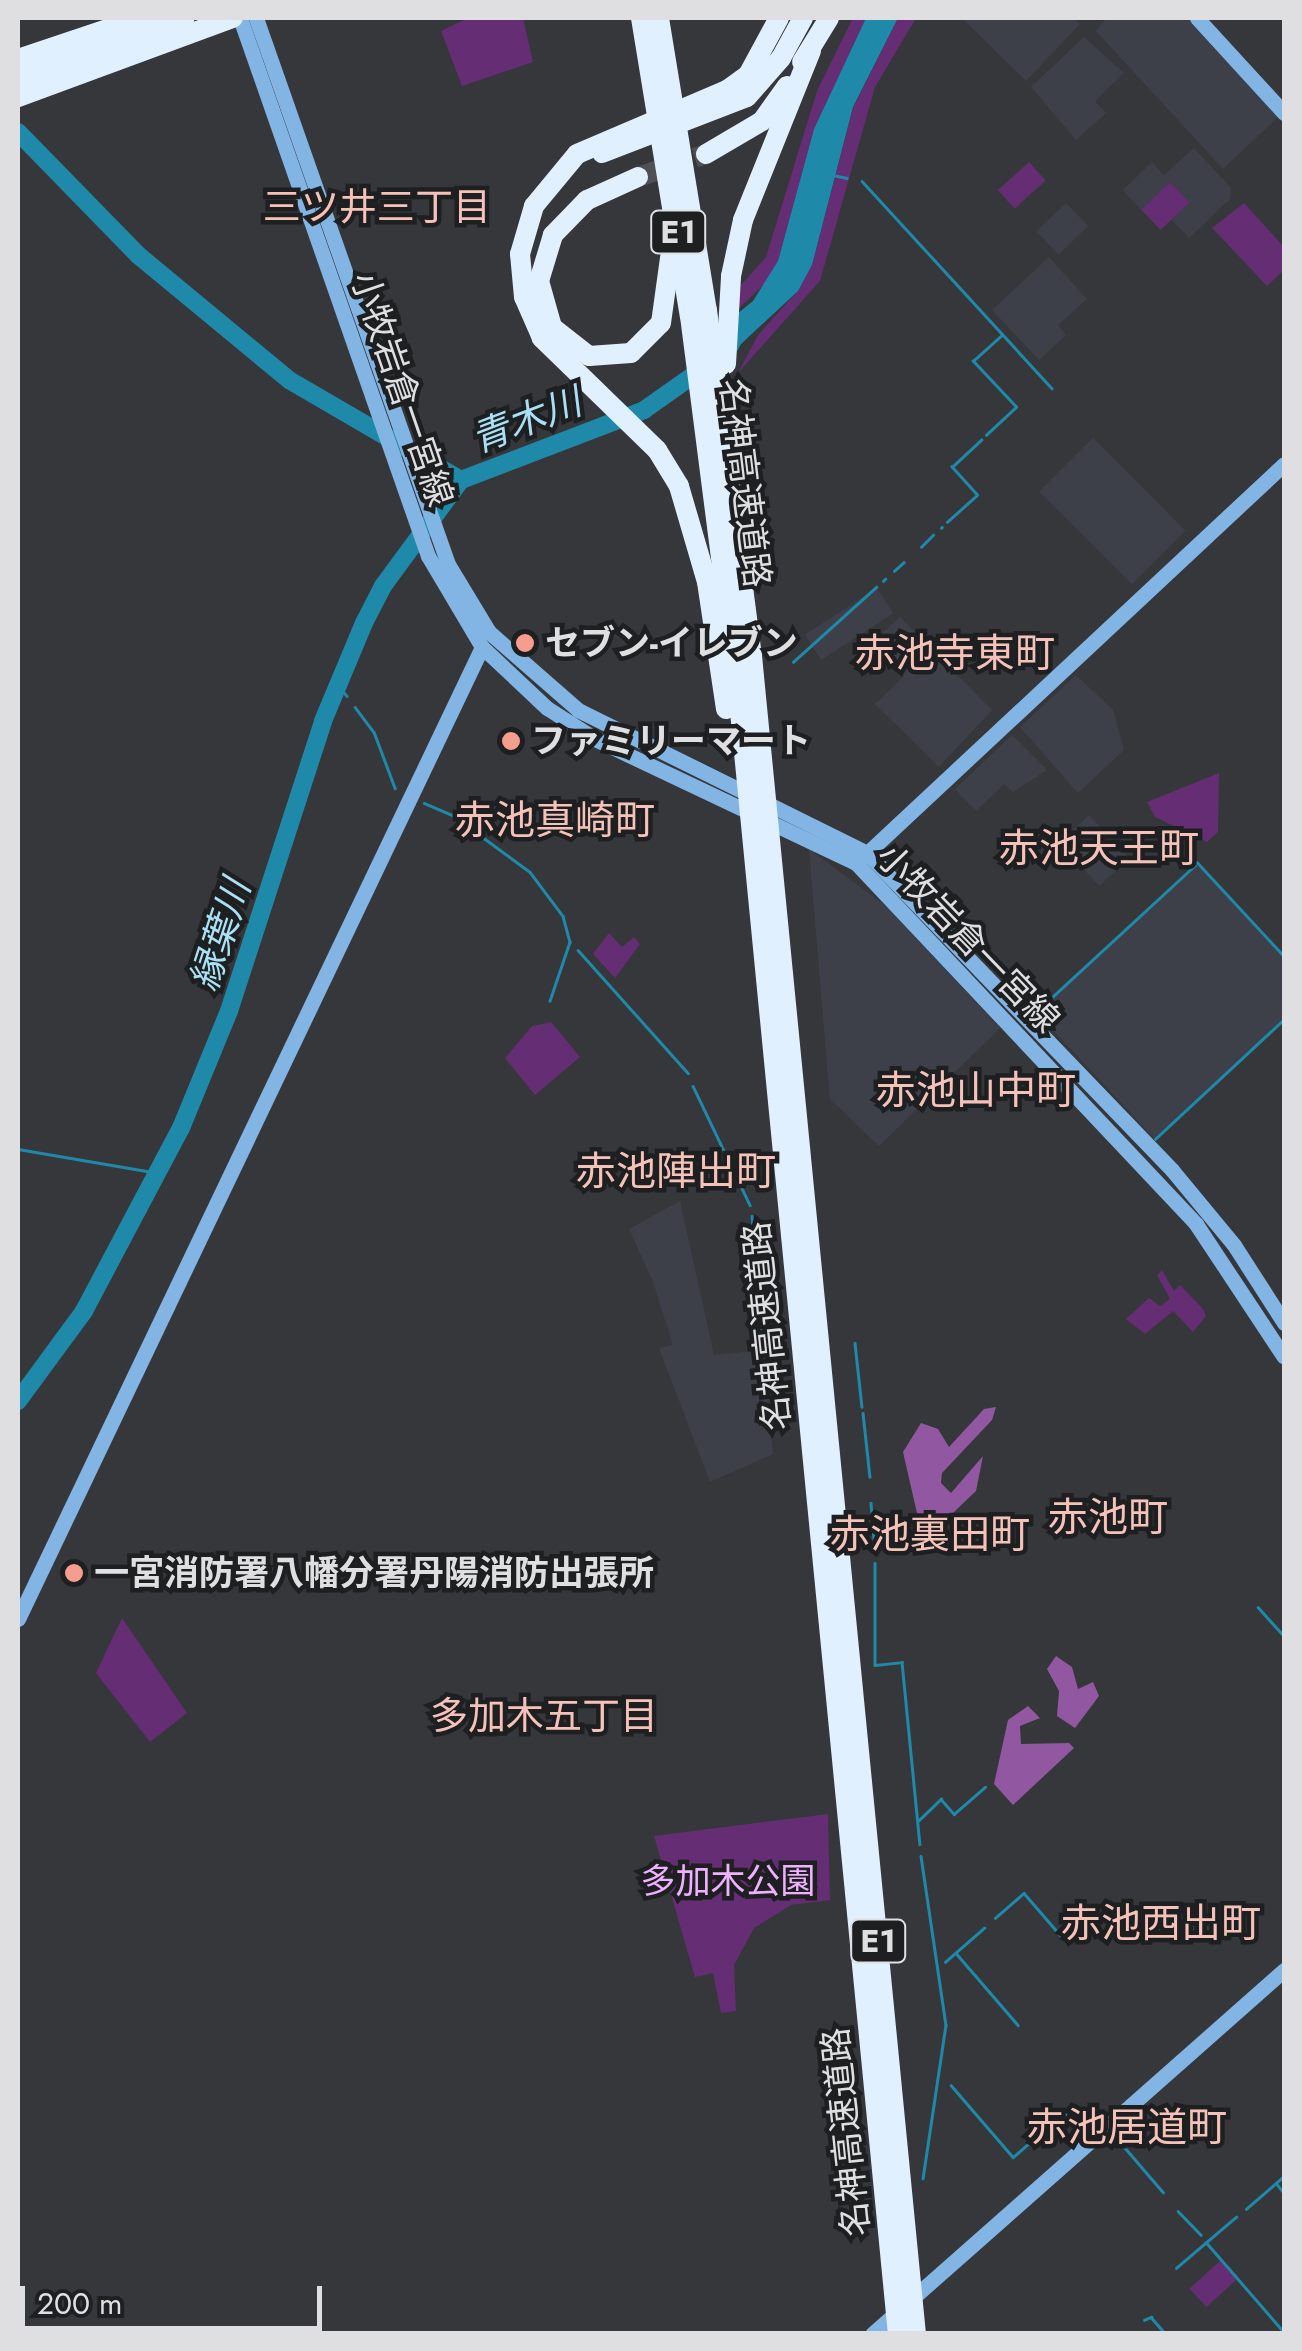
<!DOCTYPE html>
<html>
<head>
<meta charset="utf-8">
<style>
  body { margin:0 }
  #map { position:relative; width:1302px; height:2351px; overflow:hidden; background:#36373b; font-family:Jost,"Noto Sans JP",sans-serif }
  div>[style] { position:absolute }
  .built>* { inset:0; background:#3d4049; transform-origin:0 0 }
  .green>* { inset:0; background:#652d73; transform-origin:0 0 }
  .forest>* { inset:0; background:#9257a1 }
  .water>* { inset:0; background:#1f89a9 }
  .stream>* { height:2.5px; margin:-1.25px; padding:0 1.25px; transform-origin:1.25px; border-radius:1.25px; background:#1f89a9 }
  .river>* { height:18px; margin:-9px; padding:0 9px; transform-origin:9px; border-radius:9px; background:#1f89a9 }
  .highway-tunnel>* { height:20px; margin-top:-10px; transform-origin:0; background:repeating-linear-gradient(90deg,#4f5054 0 20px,transparent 0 30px) }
  .secondary>* { height:15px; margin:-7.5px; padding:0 7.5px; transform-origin:7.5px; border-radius:7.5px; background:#82b4e4 }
  .highway>* { height:20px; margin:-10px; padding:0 10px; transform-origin:10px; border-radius:10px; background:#e1f0ff }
  .dots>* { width:28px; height:28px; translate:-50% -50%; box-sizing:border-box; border:5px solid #1e1f20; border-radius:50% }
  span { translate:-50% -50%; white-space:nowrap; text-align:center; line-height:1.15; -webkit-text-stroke:9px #1e1f20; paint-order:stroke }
  .shield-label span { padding:2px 8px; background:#1e1f20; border:2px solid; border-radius:8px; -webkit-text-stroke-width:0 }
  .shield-label { font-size:32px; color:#dfdfe1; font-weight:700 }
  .street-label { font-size:35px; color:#dfdfe1 }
  .poi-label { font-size:35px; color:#dfdfe1; font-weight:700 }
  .left { translate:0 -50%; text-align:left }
  .park-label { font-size:35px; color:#eeb0ff }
  .neighbourhood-label { font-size:38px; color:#f5c2b9 }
  .water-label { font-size:38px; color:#a9e0f5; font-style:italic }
  .quarter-label { font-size:40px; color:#f5c2b9 }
  .frame { position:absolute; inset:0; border:20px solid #dfdfe1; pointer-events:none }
  .scale { position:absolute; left:20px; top:2286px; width:302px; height:45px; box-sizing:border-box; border:5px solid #dfdfe1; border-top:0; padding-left:12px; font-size:30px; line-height:35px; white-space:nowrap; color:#dfdfe1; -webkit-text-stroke:8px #1e1f20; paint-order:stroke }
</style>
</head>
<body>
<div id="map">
  <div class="built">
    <div style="clip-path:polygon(962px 18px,1074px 18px,1080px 24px,1026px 81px)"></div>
    <div style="clip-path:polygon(1106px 18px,1188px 18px,1279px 116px,1223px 169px,1096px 31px)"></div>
    <div style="clip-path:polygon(1084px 37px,1124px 73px,1095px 101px,1106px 113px,1076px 140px,1031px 87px)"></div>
    <div style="clip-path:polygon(1194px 148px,1231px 188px,1230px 199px,1189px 238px,1171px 219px,1189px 202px,1170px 182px,1141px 210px,1123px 190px,1152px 162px,1164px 175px)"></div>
    <div style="left:1066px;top:203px;width:32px;height:41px;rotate:46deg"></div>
    <div style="clip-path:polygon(1049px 257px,1087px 299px,1058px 325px,1066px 335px,1039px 360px,992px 310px)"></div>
    <div style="left:1093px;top:438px;width:131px;height:76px;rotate:45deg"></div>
    <div style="left:877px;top:588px;width:30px;height:86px;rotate:57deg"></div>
    <div style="clip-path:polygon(900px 617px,992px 710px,939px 767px,875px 704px,904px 676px,873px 642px)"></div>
    <div style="clip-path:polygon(1076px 675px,1113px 710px,1124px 750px,1078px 793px,1020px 727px)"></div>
    <div style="clip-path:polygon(1012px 735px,1047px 770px,1013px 792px,1004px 784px,976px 811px,955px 789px)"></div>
    <div style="left:1089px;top:815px;width:59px;height:41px;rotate:47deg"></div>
    <div style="clip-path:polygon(809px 849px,886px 906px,1000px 1028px,879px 1146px,830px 1099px)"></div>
    <div style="clip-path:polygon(1197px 864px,1284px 958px,1284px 1018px,1154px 1138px,1037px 1013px)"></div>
    <div style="clip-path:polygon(680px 1201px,714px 1355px,762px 1350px,773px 1454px,710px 1482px,659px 1348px,673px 1345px,653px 1282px,629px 1229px)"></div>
  </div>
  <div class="green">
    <div style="clip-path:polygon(468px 18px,523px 18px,533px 62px,462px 86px,441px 31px)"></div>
    <div style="clip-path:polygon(853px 18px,866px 18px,814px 129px,778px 261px,766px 283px,738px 309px,741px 285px,766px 257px,817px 91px)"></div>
    <div style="clip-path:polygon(898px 18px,916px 18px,875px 87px,820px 281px,738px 373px,758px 335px,798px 291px,812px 265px,853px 108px)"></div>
    <div style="left:1029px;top:162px;width:25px;height:42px;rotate:48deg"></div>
    <div style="left:1170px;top:182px;width:28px;height:40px;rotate:46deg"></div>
    <div style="clip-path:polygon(1244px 203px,1284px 247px,1284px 270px,1267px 286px,1212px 228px)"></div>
    <div style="clip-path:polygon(1219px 773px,1218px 832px,1207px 842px,1155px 817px,1147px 802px)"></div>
    <div style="clip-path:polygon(609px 933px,622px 947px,634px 937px,640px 944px,615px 978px,593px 954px)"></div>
    <div style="clip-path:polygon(551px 1022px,580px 1057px,535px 1095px,505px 1058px,532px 1026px)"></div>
    <div style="clip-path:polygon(1162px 1270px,1174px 1291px,1180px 1285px,1203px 1309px,1206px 1316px,1193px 1332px,1173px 1311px,1145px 1334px,1126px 1319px,1149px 1298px,1160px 1306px,1170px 1299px,1157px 1275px)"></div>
    <div style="clip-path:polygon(122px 1618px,187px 1713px,150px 1742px,96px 1673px)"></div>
    <div style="clip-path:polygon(828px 1814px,830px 1900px,791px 1905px,754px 1928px,734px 1965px,736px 2011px,721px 2013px,713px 1973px,695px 1977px,654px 1836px)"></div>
    <div style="left:1220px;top:2261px;width:25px;height:41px;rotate:48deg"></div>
  </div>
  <div class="forest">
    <div style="clip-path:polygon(996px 1407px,992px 1420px,942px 1473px,941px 1483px,951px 1493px,983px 1456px,976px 1491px,935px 1530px,922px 1535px,903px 1452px,921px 1423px,938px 1429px,949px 1447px,984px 1409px)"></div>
    <div style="clip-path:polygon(1056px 1656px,1072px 1667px,1078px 1689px,1093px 1682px,1099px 1696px,1075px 1728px,1057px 1716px,1059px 1691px,1047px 1669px)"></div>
    <div style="clip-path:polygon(1028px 1706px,1040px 1718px,1020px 1726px,1021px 1744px,1069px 1743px,1074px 1748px,1013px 1805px,994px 1784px,1008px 1720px)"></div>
  </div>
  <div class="water">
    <div style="clip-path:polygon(866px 18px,898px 18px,853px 107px,812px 265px,798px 291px,741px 344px,730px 364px,715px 332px,753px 301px,778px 261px,814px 129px)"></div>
  </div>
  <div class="stream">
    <div style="left:833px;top:175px;width:14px;rotate:12deg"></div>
    <div style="left:862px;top:181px;width:281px;rotate:47.5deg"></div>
    <div style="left:986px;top:435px;width:41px;rotate:-43deg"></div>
    <div style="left:1016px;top:407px;width:63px;rotate:-133.1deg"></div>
    <div style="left:973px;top:361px;width:39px;rotate:-42deg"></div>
    <div style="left:947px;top:522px;width:40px;rotate:-42deg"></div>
    <div style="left:977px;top:495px;width:38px;rotate:-132deg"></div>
    <div style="left:952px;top:467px;width:40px;rotate:-43deg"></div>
    <div style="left:941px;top:528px;width:1px;rotate:-45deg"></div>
    <div style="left:921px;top:547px;width:17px;rotate:-45deg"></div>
    <div style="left:894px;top:571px;width:13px;rotate:-42deg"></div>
    <div style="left:883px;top:581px;width:3px;rotate:-45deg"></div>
    <div style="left:793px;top:662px;width:112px;rotate:-42.1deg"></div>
    <div style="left:338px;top:685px;width:14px;rotate:51deg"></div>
    <div style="left:355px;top:707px;width:31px;rotate:53deg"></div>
    <div style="left:374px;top:732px;width:60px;rotate:69.4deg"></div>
    <div style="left:424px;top:803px;width:33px;rotate:23deg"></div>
    <div style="left:454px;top:816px;width:94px;rotate:36.4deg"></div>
    <div style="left:530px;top:872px;width:55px;rotate:53.1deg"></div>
    <div style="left:563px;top:916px;width:27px;rotate:75deg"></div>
    <div style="left:570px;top:942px;width:62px;rotate:108.7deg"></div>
    <div style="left:1197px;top:862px;width:128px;rotate:47.2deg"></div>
    <div style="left:578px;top:950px;width:165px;rotate:48.2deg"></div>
    <div style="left:1050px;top:999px;width:197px;rotate:-42.7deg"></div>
    <div style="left:693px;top:1086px;width:132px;rotate:64.4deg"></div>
    <div style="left:1155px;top:1139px;width:176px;rotate:-42.9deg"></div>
    <div style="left:18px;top:1149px;width:142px;rotate:9.7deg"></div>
    <div style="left:752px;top:1216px;width:53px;rotate:84.6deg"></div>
    <div style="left:758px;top:1282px;width:59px;rotate:85.2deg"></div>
    <div style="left:855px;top:1343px;width:64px;rotate:83.8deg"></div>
    <div style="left:764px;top:1351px;width:1px"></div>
    <div style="left:863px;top:1413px;width:64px;rotate:83.8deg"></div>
    <div style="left:871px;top:1503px;width:49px;rotate:85.3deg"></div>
    <div style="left:875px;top:1563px;width:102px;rotate:90deg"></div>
    <div style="left:875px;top:1665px;width:27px;rotate:-6deg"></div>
    <div style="left:902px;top:1662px;width:183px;rotate:84.4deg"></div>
    <div style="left:1258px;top:1607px;width:39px;rotate:48deg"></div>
    <div style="left:918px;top:1821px;width:32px;rotate:-44deg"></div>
    <div style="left:941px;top:1799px;width:20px;rotate:49deg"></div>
    <div style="left:954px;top:1814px;width:41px;rotate:-41.1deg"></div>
    <div style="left:921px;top:1856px;width:171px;rotate:81.6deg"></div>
    <div style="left:946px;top:2025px;width:155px;rotate:98.5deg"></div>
    <div style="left:995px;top:1918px;width:38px;rotate:-41deg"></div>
    <div style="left:1024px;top:1893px;width:58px;rotate:49.2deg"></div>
    <div style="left:956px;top:1953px;width:95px;rotate:49.3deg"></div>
    <div style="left:945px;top:1962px;width:52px;rotate:-41.1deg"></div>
    <div style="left:951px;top:2085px;width:95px;rotate:49.3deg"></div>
    <div style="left:1013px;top:2157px;width:41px;rotate:-41.1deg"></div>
    <div style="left:1050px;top:2125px;width:18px;rotate:-41deg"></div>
    <div style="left:1064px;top:2113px;width:28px;rotate:49deg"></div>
    <div style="left:1115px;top:2136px;width:74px;rotate:49.4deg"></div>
    <div style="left:1276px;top:2183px;width:13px;rotate:51deg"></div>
    <div style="left:1246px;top:2209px;width:50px;rotate:-41deg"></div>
    <div style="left:1178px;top:2211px;width:33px;rotate:46deg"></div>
    <div style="left:1206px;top:2242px;width:119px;rotate:49.1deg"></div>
    <div style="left:1176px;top:2268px;width:79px;rotate:-40.4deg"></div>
    <div style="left:1144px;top:2320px;width:8px;rotate:-23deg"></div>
    <div style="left:1151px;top:2317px;width:23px;rotate:49deg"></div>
  </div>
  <div class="river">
    <div style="left:18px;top:132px;width:172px;rotate:45.7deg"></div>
    <div style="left:138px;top:255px;width:196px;rotate:39.6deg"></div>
    <div style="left:289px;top:380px;width:199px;rotate:30.2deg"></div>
    <div style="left:461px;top:480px;width:196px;rotate:-20.9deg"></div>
    <div style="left:644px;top:410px;width:75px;rotate:-35.2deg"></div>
    <div style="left:18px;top:1401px;width:112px;rotate:-53.7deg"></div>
    <div style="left:84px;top:1311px;width:207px;rotate:-62.1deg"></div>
    <div style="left:181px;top:1128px;width:126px;rotate:-67.7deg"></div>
    <div style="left:229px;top:1011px;width:305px;rotate:-72deg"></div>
    <div style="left:323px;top:721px;width:106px;rotate:-67.3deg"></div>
    <div style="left:364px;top:623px;width:42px;rotate:-62.8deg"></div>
    <div style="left:383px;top:586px;width:132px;rotate:-53.7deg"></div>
  </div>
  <div class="highway-tunnel">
    <div style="left:638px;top:177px;width:72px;rotate:-18.7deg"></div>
  </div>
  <div class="secondary">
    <div style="left:240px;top:18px;width:570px;rotate:70.74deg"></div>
    <div style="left:428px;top:556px;width:106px;rotate:59.3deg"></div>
    <div style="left:482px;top:647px;width:89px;rotate:43.2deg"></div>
    <div style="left:547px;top:708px;width:59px;rotate:32.6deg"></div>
    <div style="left:597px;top:740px;width:287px;rotate:25.4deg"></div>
    <div style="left:856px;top:863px;width:496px;rotate:46.7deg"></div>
    <div style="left:1196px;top:1224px;width:159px;rotate:56.5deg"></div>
    <div style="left:256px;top:18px;width:579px;rotate:70.63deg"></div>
    <div style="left:448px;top:564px;width:79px;rotate:58.9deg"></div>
    <div style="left:489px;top:632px;width:118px;rotate:41.2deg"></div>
    <div style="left:578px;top:710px;width:322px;rotate:26.3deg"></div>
    <div style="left:867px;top:853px;width:440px;rotate:46.1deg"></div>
    <div style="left:1172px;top:1170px;width:97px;rotate:50.4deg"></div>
    <div style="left:1234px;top:1245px;width:93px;rotate:57.3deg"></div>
    <div style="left:1197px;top:18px;width:129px;rotate:47.5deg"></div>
    <div style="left:863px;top:857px;width:576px;rotate:-43.03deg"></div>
    <div style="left:18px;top:1619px;width:1077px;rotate:-64.48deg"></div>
    <div style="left:872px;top:2334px;width:550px;rotate:-41.46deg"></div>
  </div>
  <div class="highway">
    <div style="left:641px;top:18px;width:302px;rotate:80.7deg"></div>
    <div style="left:690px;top:316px;width:378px;rotate:82.7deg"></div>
    <div style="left:738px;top:691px;width:1651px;rotate:84.44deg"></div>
    <div style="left:659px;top:18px;width:296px;rotate:80.7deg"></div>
    <div style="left:707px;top:310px;width:349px;rotate:82.6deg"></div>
    <div style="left:752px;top:656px;width:1686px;rotate:84.42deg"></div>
    <div style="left:18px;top:59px;width:129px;rotate:-18.6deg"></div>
    <div style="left:802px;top:62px;width:52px;rotate:-58.5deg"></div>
    <div style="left:18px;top:78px;width:177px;rotate:-19.8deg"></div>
    <div style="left:18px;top:97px;width:229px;rotate:-20.2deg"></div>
    <div style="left:602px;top:153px;width:155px;rotate:-21.1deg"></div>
    <div style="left:747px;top:97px;width:52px;rotate:-48.9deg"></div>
    <div style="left:781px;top:58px;width:46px;rotate:-61.2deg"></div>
    <div style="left:706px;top:154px;width:65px;rotate:-30.5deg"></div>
    <div style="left:762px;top:121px;width:43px;rotate:-54.5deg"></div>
    <div style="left:638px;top:177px;width:56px;rotate:155.7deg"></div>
    <div style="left:587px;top:200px;width:49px;rotate:134.2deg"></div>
    <div style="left:553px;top:235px;width:48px;rotate:106.9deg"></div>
    <div style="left:539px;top:281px;width:48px;rotate:74.2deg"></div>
    <div style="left:552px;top:327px;width:47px;rotate:38.1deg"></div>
    <div style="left:589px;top:356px;width:42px;rotate:-4.1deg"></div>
    <div style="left:631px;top:353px;width:42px;rotate:-45deg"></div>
    <div style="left:661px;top:323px;width:66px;rotate:-82.1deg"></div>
    <div style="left:726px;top:364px;width:88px;rotate:-86.7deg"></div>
    <div style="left:731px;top:276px;width:57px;rotate:-77.9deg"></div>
    <div style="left:743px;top:220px;width:182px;rotate:-68.1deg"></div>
    <div style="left:726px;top:709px;width:128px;rotate:-98.5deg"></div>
    <div style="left:707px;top:582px;width:100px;rotate:-106.3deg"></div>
    <div style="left:679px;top:486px;width:42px;rotate:-121.4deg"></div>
    <div style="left:657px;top:450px;width:161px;rotate:-135.8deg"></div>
    <div style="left:542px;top:338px;width:45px;rotate:-113.7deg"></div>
    <div style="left:524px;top:297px;width:43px;rotate:-95.3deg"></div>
    <div style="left:520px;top:254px;width:50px;rotate:-73.7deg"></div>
    <div style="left:534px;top:206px;width:67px;rotate:-50.4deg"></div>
    <div style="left:577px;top:154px;width:163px;rotate:-23.1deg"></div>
    <div style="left:727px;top:90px;width:26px;rotate:-36deg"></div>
    <div style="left:748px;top:75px;width:65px;rotate:-61.5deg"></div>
  </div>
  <div class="dots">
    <div style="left:525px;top:643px;background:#f59d8e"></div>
    <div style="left:511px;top:741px;background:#f59d8e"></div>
    <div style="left:74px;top:1573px;background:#f59d8e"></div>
  </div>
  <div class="shield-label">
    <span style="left:678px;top:232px">E1</span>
    <span style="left:878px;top:1941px">E1</span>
  </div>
  <div class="street-label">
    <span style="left:402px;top:389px;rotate:71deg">小牧岩倉一宮線</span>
    <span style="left:745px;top:483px;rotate:83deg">名神高速道路</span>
    <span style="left:968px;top:938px;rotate:46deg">小牧岩倉一宮線</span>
    <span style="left:767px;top:1326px;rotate:-96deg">名神高速道路</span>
    <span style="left:846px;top:2132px;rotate:-96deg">名神高速道路</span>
  </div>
  <div class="poi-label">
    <span class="left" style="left:545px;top:643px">セブン-イレブン</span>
    <span class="left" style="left:531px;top:741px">ファミリーマート</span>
    <span class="left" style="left:94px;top:1573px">一宮消防署八幡分署丹陽消防出張所</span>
  </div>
  <div class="park-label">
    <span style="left:728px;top:1881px">多加木公園</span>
  </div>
  <div class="neighbourhood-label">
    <span style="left:377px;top:207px">三ツ井三丁目</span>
    <span style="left:544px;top:1716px">多加木五丁目</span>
  </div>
  <div class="water-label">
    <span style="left:526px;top:420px;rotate:-21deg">青木川</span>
    <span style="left:220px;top:935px;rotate:-72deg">縁葉川</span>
  </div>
  <div class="quarter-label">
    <span style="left:955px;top:653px">赤池寺東町</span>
    <span style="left:555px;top:820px">赤池真崎町</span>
    <span style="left:1099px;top:848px">赤池天王町</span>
    <span style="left:976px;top:1090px">赤池山中町</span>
    <span style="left:676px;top:1171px">赤池陣出町</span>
    <span style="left:1108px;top:1517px">赤池町</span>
    <span style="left:930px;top:1534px">赤池裏田町</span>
    <span style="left:1161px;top:1923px">赤池西出町</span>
    <span style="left:1127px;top:2127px">赤池居道町</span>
  </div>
  <div class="frame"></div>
  <div class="scale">200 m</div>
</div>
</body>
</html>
